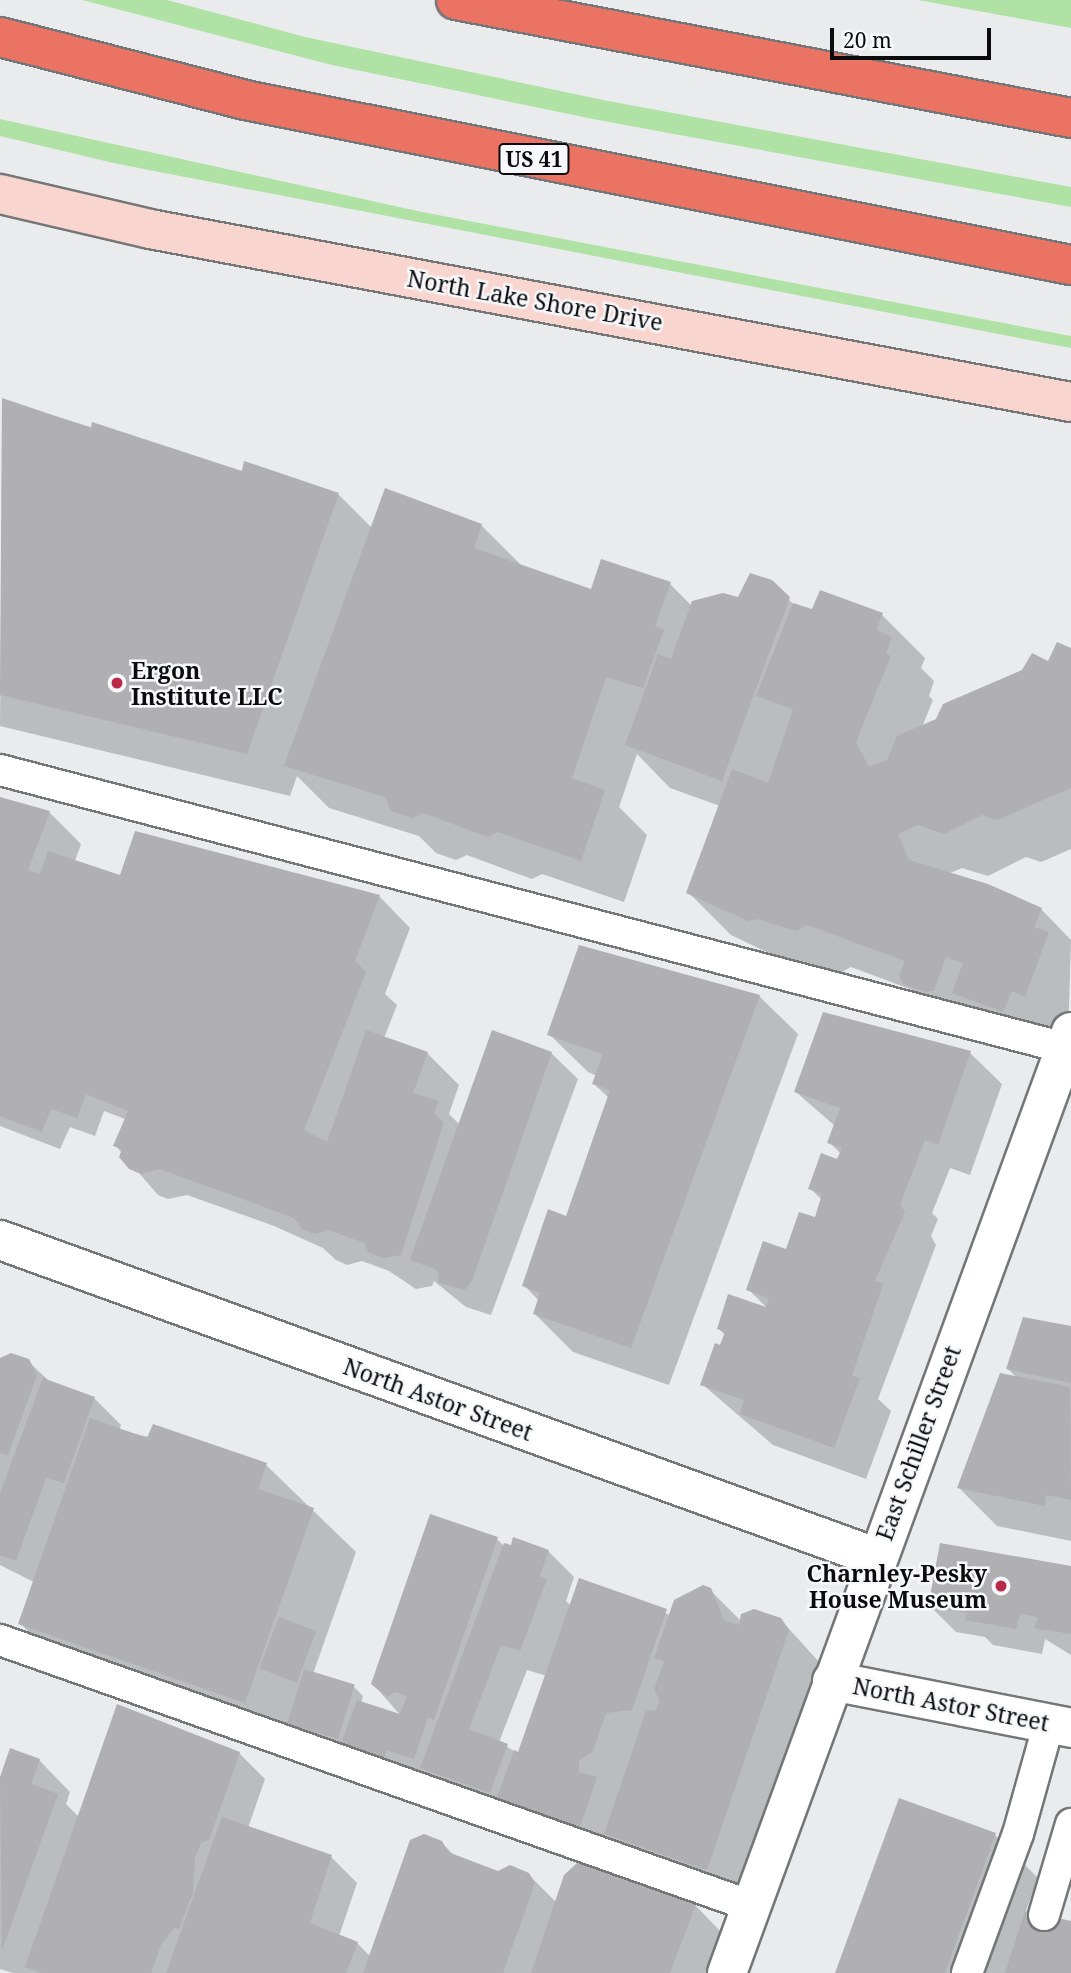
<!DOCTYPE html>
<html>
<head>
<meta charset="utf-8">
<style>
  body { margin:0 }
  #map { position:relative; width:1071px; height:1973px; overflow:hidden; background:#e9ebed; font-family:"Noto Serif",serif }
  div>[style] { position:absolute }
  .green>* { inset:0; background:#b0e2a5 }
  .shadow>* { inset:0; background:#0003 }
  .building>* { inset:0; background:#b0afb2; transform-origin:0 0 }
  .roads { filter:drop-shadow(2px 0 #747678) drop-shadow(-2px 0 #747678) drop-shadow(0 2px #747678) drop-shadow(0 -2px #747678) }
  .service>* { height:30px; margin:-15px; padding:0 15px; transform-origin:15px; border-radius:15px; background:#fff }
  .minor>* { height:38px; margin:-19px; padding:0 19px; transform-origin:19px; border-radius:19px; background:#fff }
  .secondary>* { height:38px; margin:-19px; padding:0 19px; transform-origin:19px; border-radius:19px; background:#f9d5d0 }
  .motorway>* { height:38px; margin:-19px; padding:0 19px; transform-origin:19px; border-radius:19px; background:#eb7364 }
  .dots>* { width:19px; height:19px; translate:-50% -50%; box-sizing:border-box; border:4px solid #f6f8fb; border-radius:50% }
  span { translate:-50% -50%; white-space:nowrap; text-align:center; line-height:1.15; -webkit-text-stroke:5px #f6f8fb; paint-order:stroke }
  .shield-label span { padding:2px 5px; background:#f6f8fb; border:2px solid; border-radius:5px; -webkit-text-stroke-width:0 }
  .shield-label { font-size:21px; color:#0b0b0c; font-weight:700 }
  .street-label { font-size:23px; color:#0b0b0c }
  .poi-label { font-size:23px; color:#0b0b0c; font-weight:700 }
  .left { translate:0 -50%; text-align:left }
  .right { translate:-100% -50%; text-align:right }
  .scale { position:absolute; left:830px; top:28px; width:161px; height:32px; box-sizing:border-box; border:4px solid #0b0b0c; border-top:0; padding-left:9px; font-size:21px; line-height:24px; white-space:nowrap; color:#0b0b0c; -webkit-text-stroke:5px #f6f8fb; paint-order:stroke }
</style>
</head>
<body>
<div id="map">
  <div class="green">
    <div style="clip-path:polygon(82px 0,167px 0,305px 37px,603px 100px,1071px 187px,1071px 207px,598px 120px,332px 65px)"></div>
    <div style="clip-path:polygon(918px 0,1071px 0,1071px 28px)"></div>
    <div style="clip-path:polygon(0 119px,422px 212px,1071px 336px,1071px 348px,118px 164px,0 136px)"></div>
  </div>
  <div class="shadow">
    <div style="clip-path:polygon(3px 400px,243px 474px,245px 463px,339px 495px,372px 528px,481px 525px,523px 567px,592px 591px,670px 584px,692px 606px,739px 599px,771px 581px,795px 606px,813px 611px,882px 615px,925px 658px,921px 668px,934px 681px,929px 696px,933px 700px,922px 727px,1071px 649px,1071px 849px,1041px 862px,1026px 857px,988px 876px,962px 868px,948px 874px,1041px 909px,1071px 940px,1068px 1038px,948px 1026px,910px 989px,851px 967px,840px 973px,802px 961px,792px 964px,731px 935px,688px 892px,720px 806px,670px 788px,637px 754px,619px 807px,647px 835px,624px 902px,542px 874px,532px 879px,467px 855px,456px 860px,436px 853px,419px 836px,329px 808px,297px 776px,290px 796px,0 726px)"></div>
    <div style="clip-path:polygon(0 799px,50px 813px,81px 844px,75px 861px,121px 877px,379px 896px,410px 928px,385px 994px,397px 1005px,384px 1038px,427px 1053px,459px 1085px,449px 1114px,460px 1125px,551px 1053px,578px 1079px,491px 1315px,466px 1307px,434px 1281px,432px 1286px,416px 1289px,389px 1271px,362px 1261px,347px 1265px,336px 1260px,323px 1248px,274px 1226px,187px 1195px,168px 1199px,158px 1195px,115px 1145px,125px 1119px,104px 1111px,95px 1136px,70px 1127px,60px 1149px,0 1126px)"></div>
    <div style="clip-path:polygon(759px 996px,798px 1034px,669px 1385px,573px 1352px,535px 1314px,539px 1301px,524px 1285px,567px 1218px,609px 1098px,594px 1084px,597px 1076px,588px 1072px,549px 1034px)"></div>
    <div style="clip-path:polygon(825px 1014px,970px 1053px,1002px 1084px,970px 1175px,950px 1168px,932px 1213px,938px 1219px,931px 1236px,936px 1245px,878px 1399px,891px 1411px,866px 1479px,773px 1445px,702px 1384px,726px 1336px,719px 1329px,769px 1310px,748px 1289px,794px 1254px,816px 1219px,822px 1200px,810px 1188px,841px 1154px,829px 1142px,835px 1126px,796px 1092px)"></div>
    <div style="clip-path:polygon(1071px 1328px,1071px 1541px,997px 1526px,959px 1488px,1017px 1378px,1008px 1369px)"></div>
    <div style="clip-path:polygon(evenodd,0 1360px,28px 1361px,50px 1382px,95px 1399px,121px 1425px,119px 1430px,266px 1465px,356px 1552px,313px 1674px,354px 1687px,363px 1696px,361px 1703px,402px 1717px,373px 1684px,497px 1539px,505px 1547px,548px 1551px,574px 1577px,566px 1601px,571px 1606px,580px 1581px,670px 1615px,710px 1590px,741px 1621px,780px 1619px,820px 1663px,738px 1901px,369px 1769px,346px 1746px,63px 1666px,20px 1623px,34px 1582px,0 1565px,0 1360px,527px 1670px,547px 1676px,519px 1754px,499px 1742px,527px 1670px)"></div>
    <div style="clip-path:polygon(1071px 1568px,1071px 1655px,1045px 1639px,1042px 1654px,993px 1645px,985px 1637px,956px 1632px,930px 1606px)"></div>
    <div style="clip-path:polygon(11px 1751px,39px 1760px,70px 1792px,66px 1804px,79px 1817px,239px 1753px,265px 1779px,248px 1828px,331px 1857px,357px 1883px,339px 1936px,357px 1943px,371px 1957px,441px 1842px,456px 1857px,498px 1873px,528px 1874px,556px 1902px,695px 1905px,726px 1937px,713px 1973px,13px 1973px,0 1969px,0 1783px)"></div>
    <div style="clip-path:polygon(901px 1800px,995px 1835px,1038px 1878px,1025px 1913px,1071px 1922px,1071px 1973px,837px 1973px)"></div>
  </div>
  <div class="building">
    <div style="clip-path:polygon(2px 398px,91px 428px,92px 422px,242px 471px,244px 461px,339px 493px,247px 754px,0 695px)"></div>
    <div style="clip-path:polygon(385px 488px,482px 524px,474px 548px,591px 589px,601px 559px,671px 582px,655px 626px,664px 630px,643px 688px,606px 677px,572px 778px,605px 790px,581px 861px,498px 832px,488px 837px,423px 813px,412px 818px,391px 811px,385px 797px,284px 766px)"></div>
    <div style="clip-path:polygon(750px 573px,772px 580px,790px 597px,722px 781px,625px 745px,658px 654px,671px 659px,692px 601px,723px 593px,738px 597px)"></div>
    <div style="clip-path:polygon(820px 590px,883px 613px,876px 630px,892px 637px,886px 654px,891px 656px,856px 742px,869px 767px,887px 760px,897px 736px,936px 719px,943px 704px,1022px 670px,1032px 653px,1048px 661px,1057px 642px,1071px 648px,1071px 788px,997px 820px,982px 815px,944px 834px,918px 825px,898px 834px,909px 860px,988px 884px,1042px 908px,1034px 927px,1049px 932px,1025px 997px,1012px 991px,1003px 1012px,952px 993px,963px 963px,946px 957px,934px 991px,925px 992px,903px 984px,899px 976px,905px 961px,807px 925px,796px 931px,758px 919px,748px 921px,686px 893px,732px 769px,768px 783px,793px 709px,756px 696px,793px 603px,812px 609px)"></div>
    <div style="clip-path:polygon(0 797px,50px 811px,28px 870px,40px 874px,48px 851px,120px 875px,135px 831px,380px 895px,355px 961px,366px 972px,304px 1130px,327px 1142px,366px 1030px,428px 1052px,413px 1093px,439px 1101px,434px 1114px,444px 1122px,401px 1255px,383px 1258px,368px 1252px,364px 1243px,329px 1230px,315px 1234px,302px 1229px,294px 1218px,160px 1169px,141px 1174px,129px 1169px,119px 1157px,122px 1149px,113px 1146px,128px 1111px,86px 1094px,77px 1118px,51px 1109px,42px 1132px,0 1116px)"></div>
    <div style="clip-path:polygon(579px 945px,760px 995px,631px 1348px,533px 1314px,540px 1293px,522px 1286px,548px 1209px,566px 1216px,610px 1090px,592px 1084px,603px 1054px,547px 1035px)"></div>
    <div style="clip-path:polygon(823px 1012px,971px 1051px,938px 1145px,925px 1140px,900px 1204px,905px 1212px,875px 1281px,883px 1284px,852px 1376px,860px 1378px,834px 1448px,740px 1414px,744px 1400px,700px 1385px,715px 1343px,720px 1345px,725px 1332px,717px 1329px,728px 1294px,766px 1307px,769px 1298px,746px 1290px,763px 1241px,786px 1249px,799px 1212px,815px 1217px,822px 1194px,808px 1189px,821px 1153px,837px 1159px,842px 1148px,827px 1143px,840px 1108px,794px 1092px)"></div>
    <div style="clip-path:polygon(492px 1030px,552px 1052px,472px 1281px,465px 1290px,439px 1283px,437px 1270px,410px 1260px)"></div>
    <div style="clip-path:polygon(1023px 1317px,1071px 1326px,1071px 1383px,1006px 1369px)"></div>
    <div style="clip-path:polygon(11px 1353px,29px 1359px,37px 1375px,8px 1455px,0 1453px,0 1358px)"></div>
    <div style="clip-path:polygon(1000px 1373px,1070px 1387px,1071px 1500px,1046px 1495px,1045px 1506px,957px 1488px)"></div>
    <div style="clip-path:polygon(43px 1378px,95px 1397px,64px 1483px,46px 1478px,16px 1561px,0 1555px,0 1493px)"></div>
    <div style="clip-path:polygon(90px 1418px,147px 1438px,153px 1424px,267px 1463px,258px 1489px,314px 1508px,245px 1703px,18px 1624px)"></div>
    <div style="clip-path:polygon(430px 1514px,498px 1537px,434px 1720px,428px 1717px,414px 1759px,387px 1750px,384px 1758px,341px 1744px,357px 1700px,400px 1714px,407px 1696px,395px 1692px,387px 1697px,371px 1684px)"></div>
    <div style="clip-path:polygon(513px 1537px,549px 1550px,540px 1576px,547px 1579px,520px 1651px,501px 1645px,469px 1729px,508px 1744px,490px 1793px,420px 1768px,504px 1543px,511px 1545px)"></div>
    <div style="clip-path:polygon(940px 1543px,1071px 1566px,1071px 1634px,1034px 1628px,1038px 1617px,1020px 1614px,1016px 1629px,965px 1620px,968px 1613px,928px 1607px)"></div>
    <div style="clip-path:polygon(579px 1578px,667px 1609px,632px 1710px,606px 1713px,593px 1751px,579px 1761px,579px 1772px,597px 1777px,580px 1827px,497px 1798px,514px 1750px,518px 1752px)"></div>
    <div style="clip-path:polygon(703px 1585px,711px 1588px,724px 1620px,739px 1625px,741px 1614px,754px 1609px,781px 1618px,789px 1630px,707px 1870px,604px 1834px,646px 1711px,656px 1710px,660px 1701px,654px 1689px,664px 1661px,654px 1658px,674px 1600px)"></div>
    <div style="left:279px;top:1617px;width:40px;height:55px;rotate:21deg"></div>
    <div style="left:304px;top:1669px;width:53px;height:57px;rotate:17deg"></div>
    <div style="clip-path:polygon(117px 1704px,240px 1752px,209px 1840px,201px 1843px,195px 1858px,193px 1893px,179px 1929px,174px 1928px,161px 1945px,151px 1973px,42px 1973px,25px 1967px)"></div>
    <div style="clip-path:polygon(10px 1748px,40px 1759px,31px 1784px,58px 1794px,2px 1950px,0 1777px)"></div>
    <div style="clip-path:polygon(899px 1798px,996px 1833px,945px 1973px,835px 1973px)"></div>
    <div style="clip-path:polygon(222px 1817px,332px 1855px,310px 1923px,358px 1942px,346px 1973px,166px 1973px)"></div>
    <div style="clip-path:polygon(424px 1834px,442px 1841px,448px 1852px,498px 1871px,510px 1865px,529px 1873px,535px 1883px,503px 1973px,363px 1973px,410px 1840px)"></div>
    <div style="clip-path:polygon(577px 1863px,601px 1866px,696px 1904px,670px 1973px,531px 1973px,564px 1875px)"></div>
    <div style="clip-path:polygon(1025px 1911px,1071px 1921px,1071px 1973px,1005px 1973px)"></div>
  </div>
  <div class="roads">
    <div class="service">
      <div style="left:0;top:770px;width:1101px;rotate:14.63deg"></div>
      <div style="left:0;top:1640px;width:797px;rotate:19.5deg"></div>
      <div style="left:1044px;top:1915px;width:95px;rotate:-73.5deg"></div>
      <div style="left:967px;top:1973px;width:148px;rotate:-69.9deg"></div>
      <div style="left:1018px;top:1834px;width:115px;rotate:-74.4deg"></div>
    </div>
    <div class="minor">
      <div style="left:0;top:1240px;width:931px;rotate:19.91deg"></div>
      <div style="left:832px;top:1681px;width:244px;rotate:11.1deg"></div>
      <div style="left:727px;top:1973px;width:1002px;rotate:-69.92deg"></div>
    </div>
    <div class="secondary">
      <div style="left:0;top:194px;width:154px;rotate:13.1deg"></div>
      <div style="left:150px;top:229px;width:937px;rotate:10.64deg"></div>
    </div>
    <div class="motorway">
      <div style="left:456px;top:0;width:626px;rotate:10.86deg"></div>
      <div style="left:0;top:37px;width:253px;rotate:14.4deg"></div>
      <div style="left:245px;top:100px;width:842px;rotate:11.3deg"></div>
    </div>
  </div>
  <div class="dots">
    <div style="left:117px;top:683px;background:#ba2947"></div>
    <div style="left:1001px;top:1586px;background:#ba2947"></div>
  </div>
  <div class="shield-label">
    <span style="left:534px;top:159px">US 41</span>
  </div>
  <div class="street-label">
    <span style="left:535px;top:300px;rotate:10deg">North Lake Shore Drive</span>
    <span style="left:438px;top:1399px;rotate:20deg">North Astor Street</span>
    <span style="left:918px;top:1443px;rotate:-70deg">East Schiller Street</span>
    <span style="left:951px;top:1704px;rotate:11deg">North Astor Street</span>
  </div>
  <div class="poi-label">
    <span class="left" style="left:131px;top:683px">Ergon<br>Institute LLC</span>
    <span class="right" style="left:987px;top:1586px">Charnley-Pesky<br>House Museum</span>
  </div>
  <div class="scale">20 m</div>
</div>
</body>
</html>
